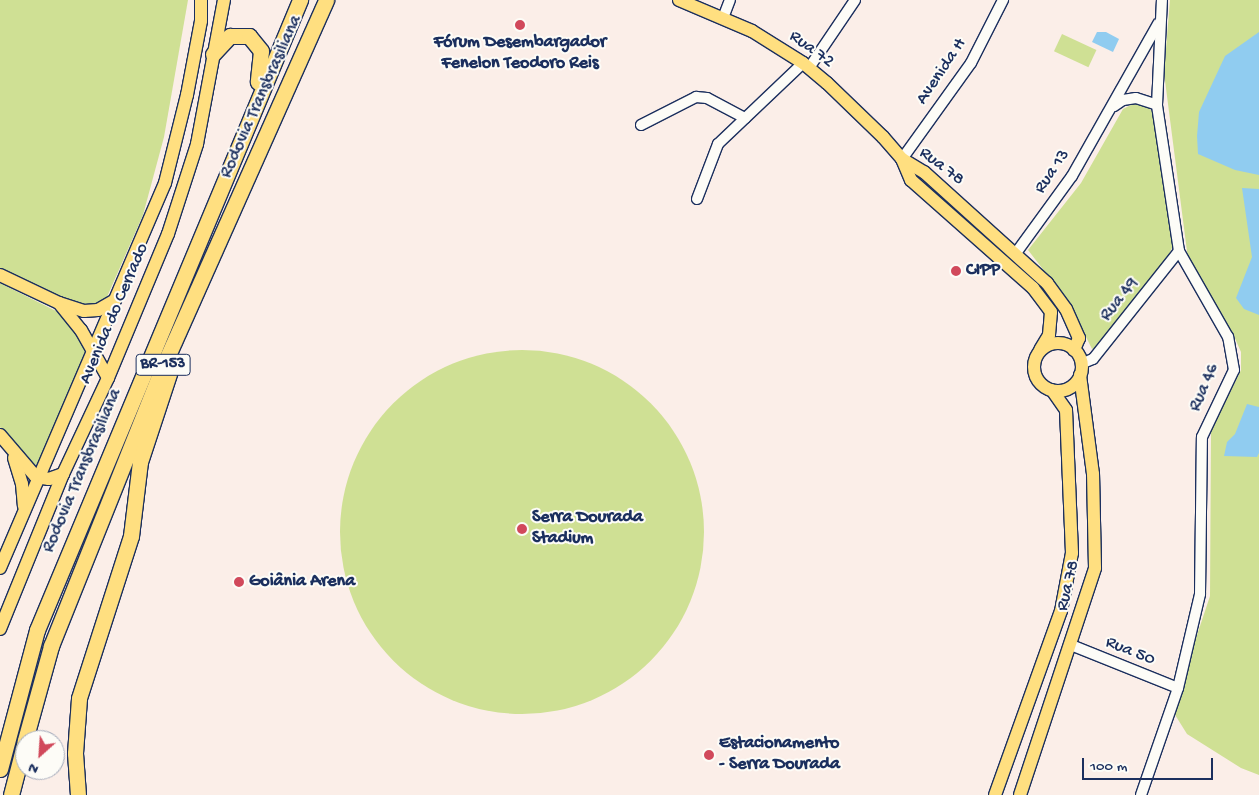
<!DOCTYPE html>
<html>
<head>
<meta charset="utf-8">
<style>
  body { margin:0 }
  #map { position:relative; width:1259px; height:795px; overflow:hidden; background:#fbeee8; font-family:"Gochi Hand",sans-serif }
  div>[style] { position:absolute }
  .green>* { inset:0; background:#cfe094; transform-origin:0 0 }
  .round { border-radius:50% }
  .water>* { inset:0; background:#90ccf0 }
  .roads { filter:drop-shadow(1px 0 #1b2f5e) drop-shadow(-1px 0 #1b2f5e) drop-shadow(0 1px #1b2f5e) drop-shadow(0 -1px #1b2f5e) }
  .minor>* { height:10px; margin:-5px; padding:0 5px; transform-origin:5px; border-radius:5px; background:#fdfcf7 }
  .major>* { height:12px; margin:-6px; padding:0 6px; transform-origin:6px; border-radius:6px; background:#ffdf80 }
  .major>.ring { margin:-6px; padding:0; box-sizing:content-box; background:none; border:12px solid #ffdf80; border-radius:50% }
  .highway>* { height:15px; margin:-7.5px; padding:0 7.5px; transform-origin:7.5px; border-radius:7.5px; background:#ffdf80 }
  .dots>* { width:14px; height:14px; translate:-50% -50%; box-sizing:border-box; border:2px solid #fdfcf7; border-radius:50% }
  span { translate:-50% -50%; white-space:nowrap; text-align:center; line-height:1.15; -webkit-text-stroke:4px #fdfcf7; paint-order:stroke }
  .shield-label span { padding:1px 4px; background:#fdfcf7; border:1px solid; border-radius:4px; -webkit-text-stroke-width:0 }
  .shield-label { font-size:16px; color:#1b2f5e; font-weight:700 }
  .poi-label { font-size:18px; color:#1b2f5e; font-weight:700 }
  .left { translate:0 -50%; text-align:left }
  .street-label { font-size:18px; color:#1b2f5e }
  .north { position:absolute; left:15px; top:730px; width:50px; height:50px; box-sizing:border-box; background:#fdfcf7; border:1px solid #a3aaba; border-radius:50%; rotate:206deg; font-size:14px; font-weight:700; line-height:20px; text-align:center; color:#1b2f5e }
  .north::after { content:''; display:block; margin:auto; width:18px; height:22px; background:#d1495b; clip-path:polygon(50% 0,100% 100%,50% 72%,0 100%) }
  .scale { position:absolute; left:1082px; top:758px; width:131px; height:22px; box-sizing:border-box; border:2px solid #1b2f5e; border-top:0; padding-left:6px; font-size:15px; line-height:18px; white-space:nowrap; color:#1b2f5e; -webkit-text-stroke:4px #fdfcf7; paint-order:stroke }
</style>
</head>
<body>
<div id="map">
  <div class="green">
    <div style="clip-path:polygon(0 0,188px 0,164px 137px,143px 215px,107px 297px,96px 307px,79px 306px,0 269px)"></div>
    <div style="clip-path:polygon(1170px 0,1259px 0,1259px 775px,1241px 768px,1187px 734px,1172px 710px,1210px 596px,1211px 431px,1241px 370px,1241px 352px,1233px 334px,1188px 259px,1164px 73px)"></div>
    <div style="left:1062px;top:34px;width:38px;height:19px;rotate:25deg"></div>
    <div style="clip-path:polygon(1135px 103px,1148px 107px,1154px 114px,1173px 245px,1169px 255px,1097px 347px,1092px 349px,1069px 303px,1028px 250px,1081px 183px,1123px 109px)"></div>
    <div style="clip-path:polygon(0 283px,62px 314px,76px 328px,87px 352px,40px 464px,34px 465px,21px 459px,0 427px)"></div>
    <div class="round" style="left:340px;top:350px;width:364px;height:364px"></div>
  </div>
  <div class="water">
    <div style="clip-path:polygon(1097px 32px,1106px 32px,1119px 39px,1113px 52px,1092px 42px)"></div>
    <div style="clip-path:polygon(1259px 32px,1259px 175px,1235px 170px,1198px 154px,1197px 136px,1199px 112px,1225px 56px)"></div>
    <div style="clip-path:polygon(1242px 188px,1259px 189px,1259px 315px,1244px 309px,1236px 298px,1252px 257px)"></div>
    <div style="clip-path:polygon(1247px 404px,1259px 407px,1259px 453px,1257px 457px,1224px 456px,1227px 442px,1235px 434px)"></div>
  </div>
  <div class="roads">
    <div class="minor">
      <div style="left:723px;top:18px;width:19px;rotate:-69deg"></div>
      <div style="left:809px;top:68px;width:82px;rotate:-55.9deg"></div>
      <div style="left:1114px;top:106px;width:11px;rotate:-34deg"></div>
      <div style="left:1123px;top:100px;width:13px;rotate:-9deg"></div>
      <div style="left:1136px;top:98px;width:22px;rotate:18deg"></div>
      <div style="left:641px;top:125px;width:62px;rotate:-27deg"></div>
      <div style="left:696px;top:97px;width:11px;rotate:5deg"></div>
      <div style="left:707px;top:98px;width:43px;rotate:27.8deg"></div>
      <div style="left:902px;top:159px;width:118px;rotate:-54.3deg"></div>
      <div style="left:971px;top:63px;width:71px;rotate:-63.1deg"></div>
      <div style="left:697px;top:199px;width:59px;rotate:-69.1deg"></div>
      <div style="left:718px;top:144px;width:117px;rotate:-43.6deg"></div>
      <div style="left:1016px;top:253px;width:95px;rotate:-54deg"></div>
      <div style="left:1072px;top:176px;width:175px;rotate:-60.5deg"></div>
      <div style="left:1081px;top:364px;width:13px;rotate:-23deg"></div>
      <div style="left:1093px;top:359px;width:138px;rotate:-51.5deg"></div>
      <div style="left:1071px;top:645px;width:115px;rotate:21.9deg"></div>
      <div style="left:1141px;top:795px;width:113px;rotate:-70.9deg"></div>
      <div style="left:1178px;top:688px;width:97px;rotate:-76.8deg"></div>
      <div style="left:1200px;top:594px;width:157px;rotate:-89.3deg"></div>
      <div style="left:1202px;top:437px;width:74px;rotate:-64.5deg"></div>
      <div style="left:1234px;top:370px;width:34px;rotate:-100deg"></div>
      <div style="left:1228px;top:337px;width:99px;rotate:-119.7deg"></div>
      <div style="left:1179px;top:251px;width:148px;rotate:-98.6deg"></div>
      <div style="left:1157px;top:105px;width:105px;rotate:-87.3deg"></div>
    </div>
    <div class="major">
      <div style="left:679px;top:0;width:79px;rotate:23deg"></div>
      <div style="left:752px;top:31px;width:60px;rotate:32.1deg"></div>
      <div style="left:803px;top:63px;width:31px;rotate:40deg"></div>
      <div style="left:827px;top:83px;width:78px;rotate:44deg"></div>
      <div style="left:883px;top:137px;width:29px;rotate:49deg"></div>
      <div style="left:902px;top:159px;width:23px;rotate:67deg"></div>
      <div style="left:911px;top:180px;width:163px;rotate:41.5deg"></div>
      <div style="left:1033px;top:288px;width:30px;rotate:53deg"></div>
      <div style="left:1051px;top:312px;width:23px;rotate:95deg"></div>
      <div style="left:1049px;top:335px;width:17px;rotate:121deg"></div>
      <div style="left:902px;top:159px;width:26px;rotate:31deg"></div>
      <div style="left:924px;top:172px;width:166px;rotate:42.1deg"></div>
      <div style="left:1047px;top:283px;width:32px;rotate:54deg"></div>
      <div style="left:1066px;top:309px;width:32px;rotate:66deg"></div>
      <div style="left:1079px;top:338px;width:13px;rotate:113deg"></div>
      <div style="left:0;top:275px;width:65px;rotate:25.4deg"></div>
      <div style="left:59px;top:303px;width:26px;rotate:18deg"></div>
      <div style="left:84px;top:311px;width:14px;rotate:-4deg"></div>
      <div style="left:98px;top:310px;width:20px;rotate:-30deg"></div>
      <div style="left:59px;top:303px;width:35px;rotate:51deg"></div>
      <div style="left:81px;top:330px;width:55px;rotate:60.6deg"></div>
      <div class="ring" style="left:1034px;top:343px;width:36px;height:36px"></div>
      <div style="left:0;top:435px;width:55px;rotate:49.4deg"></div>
      <div style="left:36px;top:477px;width:13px;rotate:9deg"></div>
      <div style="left:49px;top:479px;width:15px;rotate:-20deg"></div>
      <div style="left:14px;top:458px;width:27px;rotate:73deg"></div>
      <div style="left:22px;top:484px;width:22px;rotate:85deg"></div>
      <div style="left:0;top:568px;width:419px;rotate:-66.8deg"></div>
      <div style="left:165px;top:183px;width:91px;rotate:-76deg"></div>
      <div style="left:187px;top:95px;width:75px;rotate:-79.3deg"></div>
      <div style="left:201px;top:21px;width:21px;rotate:-90deg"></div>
      <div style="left:0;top:629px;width:167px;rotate:-67.9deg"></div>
      <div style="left:63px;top:474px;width:106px;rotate:-64.9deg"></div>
      <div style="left:108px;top:378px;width:156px;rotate:-67.4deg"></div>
      <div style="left:168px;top:234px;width:95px;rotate:-72.1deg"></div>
      <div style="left:197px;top:144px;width:147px;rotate:-79.4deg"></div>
      <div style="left:995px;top:795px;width:195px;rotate:-70.3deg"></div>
      <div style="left:1061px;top:611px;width:59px;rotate:-79.3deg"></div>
      <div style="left:1072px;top:553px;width:143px;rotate:-92.4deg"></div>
      <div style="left:1066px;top:410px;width:24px;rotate:-125deg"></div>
      <div style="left:1020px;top:795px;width:239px;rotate:-71.7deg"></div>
      <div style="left:1095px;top:568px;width:94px;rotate:-91.2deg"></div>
      <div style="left:1093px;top:474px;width:100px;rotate:-97.5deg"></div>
    </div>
    <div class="highway">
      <div style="left:213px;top:54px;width:25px;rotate:-47deg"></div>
      <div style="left:230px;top:36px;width:19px"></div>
      <div style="left:249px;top:36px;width:19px;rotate:51deg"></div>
      <div style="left:261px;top:51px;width:31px;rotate:96deg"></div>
      <div style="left:25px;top:740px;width:98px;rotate:-74.5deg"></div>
      <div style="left:51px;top:646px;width:296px;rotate:-68.2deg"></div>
      <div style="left:161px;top:371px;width:406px;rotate:-66deg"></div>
      <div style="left:0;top:769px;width:144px;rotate:-75.1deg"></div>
      <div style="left:37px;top:630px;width:683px;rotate:-67.34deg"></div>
      <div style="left:11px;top:795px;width:56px;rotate:-75.5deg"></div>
      <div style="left:78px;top:795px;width:42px;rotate:-94.1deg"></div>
      <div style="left:75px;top:753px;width:55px;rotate:-85.8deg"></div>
      <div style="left:79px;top:698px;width:170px;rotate:-72.2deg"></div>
      <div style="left:131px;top:536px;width:75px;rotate:-83.1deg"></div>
      <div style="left:140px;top:462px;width:96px;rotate:-71.8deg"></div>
    </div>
  </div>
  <div class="dots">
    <div style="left:520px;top:25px;background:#d1495b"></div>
    <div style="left:956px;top:271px;background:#d1495b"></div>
    <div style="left:522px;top:529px;background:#d1495b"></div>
    <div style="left:239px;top:582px;background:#d1495b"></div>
    <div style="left:709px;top:755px;background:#d1495b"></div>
  </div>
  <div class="shield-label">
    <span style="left:163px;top:365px">BR-153</span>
  </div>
  <div class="poi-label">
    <span style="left:520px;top:54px">Fórum Desembargador<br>Fenelon Teodoro Reis</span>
    <span class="left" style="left:966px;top:271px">CIPP</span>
    <span class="left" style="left:532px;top:529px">Serra Dourada<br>Stadium</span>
    <span class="left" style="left:249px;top:582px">Goiânia Arena</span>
    <span class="left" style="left:719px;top:755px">Estacionamento<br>- Serra Dourada</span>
  </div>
  <div class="street-label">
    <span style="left:811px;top:50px;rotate:36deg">Rua 72</span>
    <span style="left:942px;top:72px;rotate:-56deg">Avenida H</span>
    <span style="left:262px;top:97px;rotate:-66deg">Rodovia Transbrasiliana</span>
    <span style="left:941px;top:167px;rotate:37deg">Rua 78</span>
    <span style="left:1053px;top:172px;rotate:-56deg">Rua 13</span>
    <span style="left:1120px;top:300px;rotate:-52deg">Rua 49</span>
    <span style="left:115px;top:314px;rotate:-67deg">Avenida do Cerrado</span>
    <span style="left:1205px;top:388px;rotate:-67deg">Rua 46</span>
    <span style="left:83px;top:471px;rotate:-67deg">Rodovia Transbrasiliana</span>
    <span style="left:1069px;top:586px;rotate:-77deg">Rua 78</span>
    <span style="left:1130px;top:652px;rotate:22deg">Rua 50</span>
  </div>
  <div class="north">N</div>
  <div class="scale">100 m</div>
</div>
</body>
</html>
